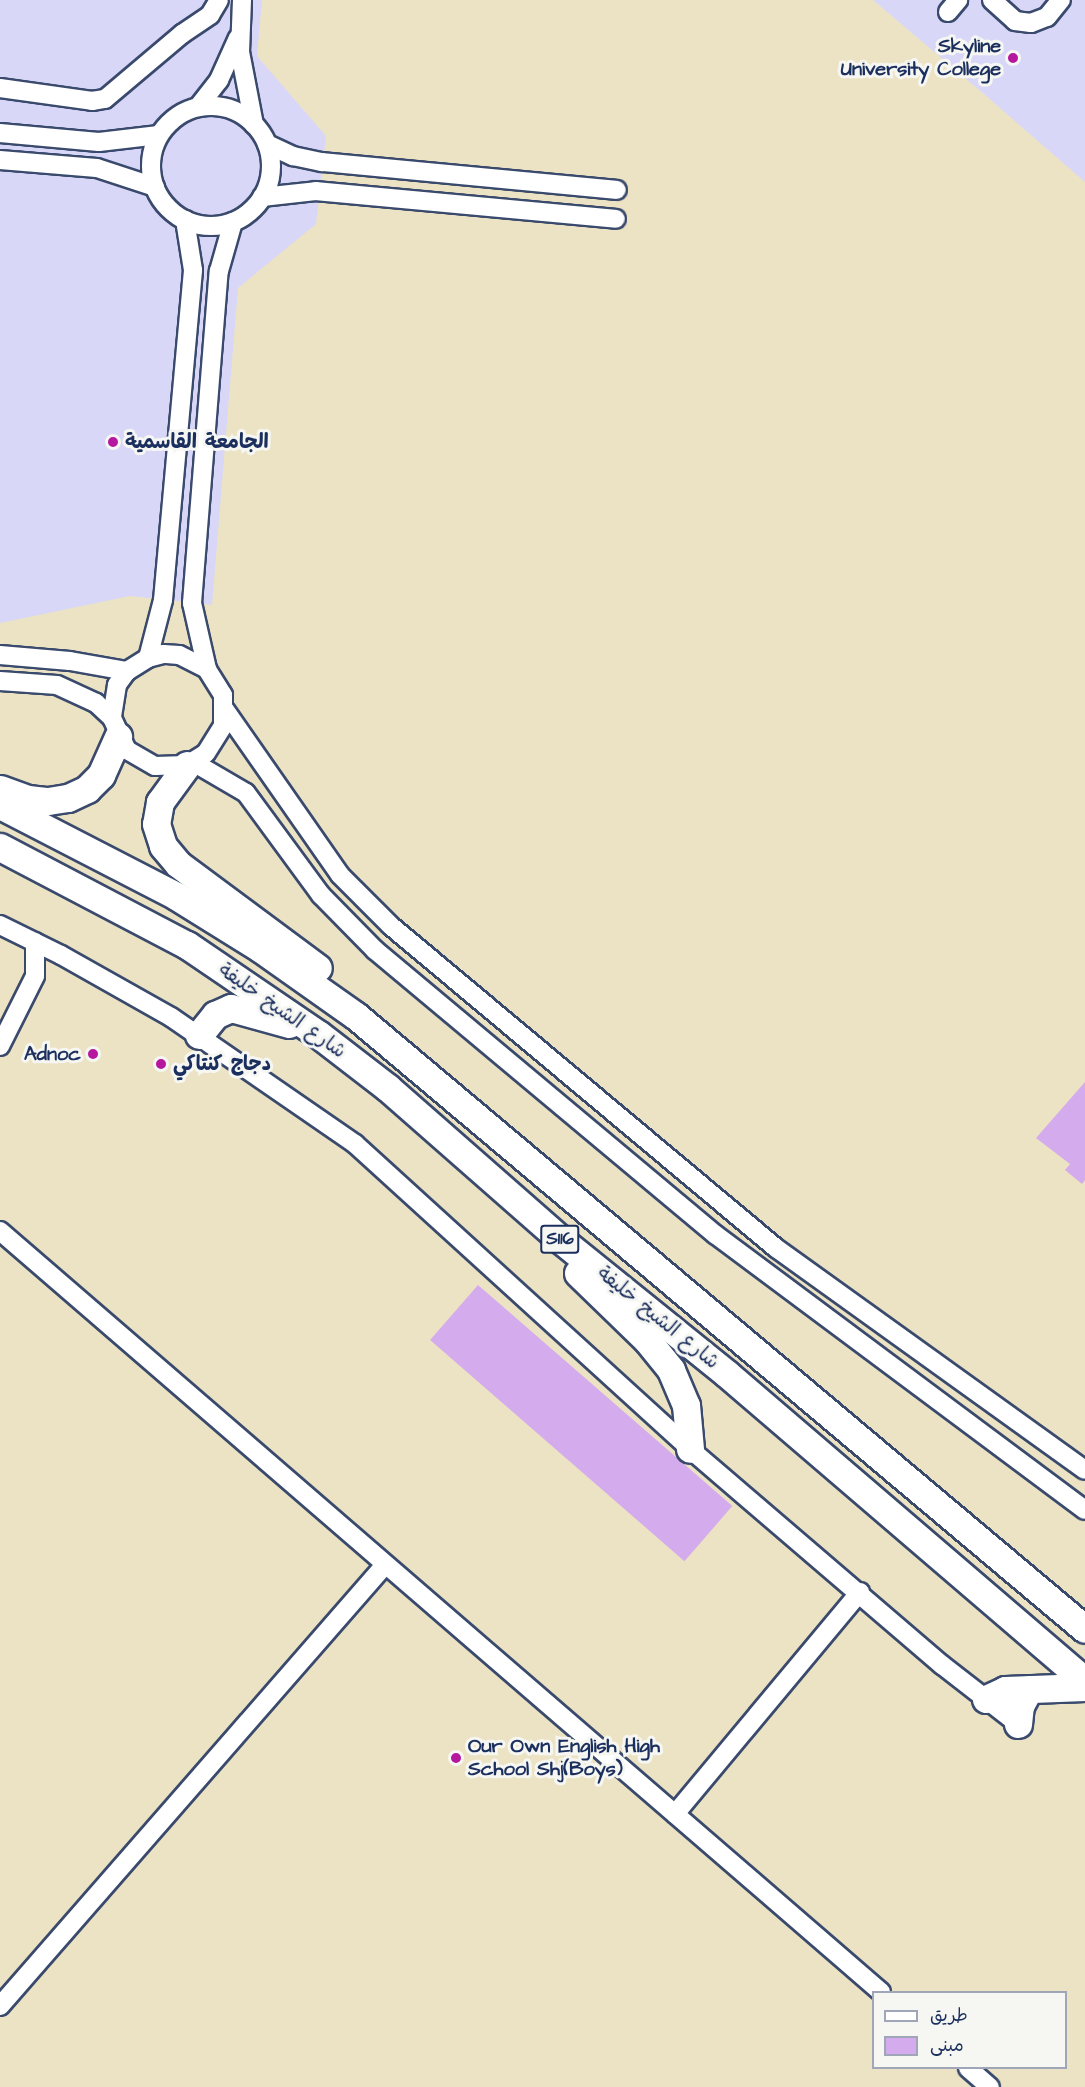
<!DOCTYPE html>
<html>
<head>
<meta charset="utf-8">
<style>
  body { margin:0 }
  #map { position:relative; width:1085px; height:2087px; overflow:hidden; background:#ece3c4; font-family:"Architects Daughter","Playpen Sans Arabic",sans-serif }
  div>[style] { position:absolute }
  .built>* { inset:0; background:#d8d7f8 }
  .building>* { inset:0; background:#d4abec; transform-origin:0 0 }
  .roads { filter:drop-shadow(2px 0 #3a4a6d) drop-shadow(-2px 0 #3a4a6d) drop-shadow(0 2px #3a4a6d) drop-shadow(0 -2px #3a4a6d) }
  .minor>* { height:18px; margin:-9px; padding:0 9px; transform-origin:9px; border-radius:9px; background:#fff }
  .minor>.ring { margin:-9px; padding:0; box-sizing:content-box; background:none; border:18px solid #fff; border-radius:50% }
  .highway>* { height:27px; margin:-13.5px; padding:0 13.5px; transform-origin:13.5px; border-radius:13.5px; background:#fff }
  .dots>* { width:16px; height:16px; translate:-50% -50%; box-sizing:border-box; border:3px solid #f6f6f2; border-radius:50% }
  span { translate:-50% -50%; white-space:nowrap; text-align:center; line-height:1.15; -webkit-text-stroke:6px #f6f6f2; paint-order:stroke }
  .shield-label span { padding:2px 4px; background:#f6f6f2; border:2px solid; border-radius:4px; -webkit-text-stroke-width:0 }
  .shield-label { font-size:18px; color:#1b2f5e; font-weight:700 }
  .poi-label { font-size:20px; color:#1b2f5e; font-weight:700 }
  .right { translate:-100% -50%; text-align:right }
  .left { translate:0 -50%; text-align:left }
  .street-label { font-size:20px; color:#1b2f5e }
  .legend { position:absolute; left:872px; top:1991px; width:195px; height:78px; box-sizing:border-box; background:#f6f6f2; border:2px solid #9ea6b7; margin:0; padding:8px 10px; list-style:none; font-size:18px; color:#1b2f5e }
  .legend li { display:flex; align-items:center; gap:12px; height:30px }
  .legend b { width:30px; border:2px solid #9ea6b7 }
</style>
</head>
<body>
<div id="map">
  <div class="built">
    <div style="clip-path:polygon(0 0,262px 0,257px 56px,326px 136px,316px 224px,238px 288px,212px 605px,130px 596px,0 623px)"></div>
    <div style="clip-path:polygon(873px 0,1085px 0,1085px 182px,985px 95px)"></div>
  </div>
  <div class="building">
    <div style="clip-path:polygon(1085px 1082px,1085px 1180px,1082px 1184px,1065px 1170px,1070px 1164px,1036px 1138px)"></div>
    <div style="left:478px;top:1285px;width:337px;height:73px;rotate:41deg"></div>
  </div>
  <div class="roads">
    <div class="minor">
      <div style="left:242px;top:0;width:52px;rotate:92.2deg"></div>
      <div style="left:240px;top:52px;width:74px;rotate:79.1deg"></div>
      <div style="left:992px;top:0;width:31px;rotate:42deg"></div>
      <div style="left:1015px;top:21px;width:16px;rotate:7deg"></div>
      <div style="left:1031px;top:23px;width:17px;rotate:-21deg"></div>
      <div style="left:1047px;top:17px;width:22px;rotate:-51deg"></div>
      <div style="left:948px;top:12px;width:16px;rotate:-50deg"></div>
      <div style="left:0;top:88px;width:93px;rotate:8deg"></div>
      <div style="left:92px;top:101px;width:13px;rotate:-9deg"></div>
      <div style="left:105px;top:99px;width:101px;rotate:-40.2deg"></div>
      <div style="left:182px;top:34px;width:34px;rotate:-34deg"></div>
      <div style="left:210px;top:15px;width:17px;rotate:-59deg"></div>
      <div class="ring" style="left:151px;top:106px;width:102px;height:102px"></div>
      <div style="left:198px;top:107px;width:34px;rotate:-52deg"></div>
      <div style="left:219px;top:80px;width:46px;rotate:-65.7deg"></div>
      <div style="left:0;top:133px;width:99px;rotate:5.2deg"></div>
      <div style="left:99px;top:142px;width:60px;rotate:-6.7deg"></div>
      <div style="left:267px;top:144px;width:29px;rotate:25deg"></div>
      <div style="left:293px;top:156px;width:30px;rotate:12deg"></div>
      <div style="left:322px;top:162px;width:296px;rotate:5.4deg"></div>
      <div style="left:0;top:160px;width:97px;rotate:4.7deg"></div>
      <div style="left:97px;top:168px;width:61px;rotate:18.1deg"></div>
      <div style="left:262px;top:197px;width:54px;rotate:-6.3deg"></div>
      <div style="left:316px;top:191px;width:301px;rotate:5.3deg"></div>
      <div style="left:0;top:655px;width:70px;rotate:4.9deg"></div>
      <div style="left:70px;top:661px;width:58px;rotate:10deg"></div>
      <div style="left:148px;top:658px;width:60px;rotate:-75.5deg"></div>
      <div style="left:163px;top:600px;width:331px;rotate:-84.8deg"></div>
      <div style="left:193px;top:270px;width:51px;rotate:-99.1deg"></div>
      <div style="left:207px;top:669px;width:31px;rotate:-153deg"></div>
      <div style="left:179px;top:655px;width:16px;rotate:-176deg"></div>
      <div style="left:163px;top:654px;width:16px;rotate:165deg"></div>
      <div style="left:148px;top:658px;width:25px;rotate:148deg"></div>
      <div style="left:127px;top:671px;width:17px;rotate:126deg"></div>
      <div style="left:117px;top:685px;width:33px;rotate:99deg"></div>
      <div style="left:112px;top:718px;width:35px;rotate:65deg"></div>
      <div style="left:127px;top:750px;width:32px;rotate:30deg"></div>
      <div style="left:155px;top:766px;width:32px;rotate:-2deg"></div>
      <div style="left:187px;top:765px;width:22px;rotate:-32deg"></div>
      <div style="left:206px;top:753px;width:32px;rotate:-58deg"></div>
      <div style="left:223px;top:726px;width:31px;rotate:-90deg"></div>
      <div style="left:223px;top:695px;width:31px;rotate:-122deg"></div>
      <div style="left:207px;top:669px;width:68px;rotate:-102.8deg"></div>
      <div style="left:192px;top:603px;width:333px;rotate:-85.4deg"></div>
      <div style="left:219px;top:271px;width:51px;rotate:-74.1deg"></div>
      <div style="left:0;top:681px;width:57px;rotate:4deg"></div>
      <div style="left:57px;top:685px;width:43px;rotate:24.8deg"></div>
      <div style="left:96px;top:703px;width:22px;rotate:43deg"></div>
      <div style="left:225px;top:710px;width:201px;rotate:55.1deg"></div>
      <div style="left:340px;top:875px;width:72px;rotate:45deg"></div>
      <div style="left:391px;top:926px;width:502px;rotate:39.91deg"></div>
      <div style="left:776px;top:1248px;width:380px;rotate:35.7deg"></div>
      <div style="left:193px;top:762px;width:61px;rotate:30.3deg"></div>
      <div style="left:246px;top:793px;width:127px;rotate:53.7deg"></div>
      <div style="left:321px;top:895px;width:77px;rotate:45.5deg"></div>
      <div style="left:375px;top:950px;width:444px;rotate:39.9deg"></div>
      <div style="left:716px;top:1235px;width:460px;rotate:36.7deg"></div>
      <div style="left:0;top:925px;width:68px;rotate:26.2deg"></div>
      <div style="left:61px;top:955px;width:126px;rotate:29.4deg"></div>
      <div style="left:171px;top:1017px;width:224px;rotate:34.6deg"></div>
      <div style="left:355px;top:1144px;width:453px;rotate:42.3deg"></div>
      <div style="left:690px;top:1449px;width:332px;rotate:40.6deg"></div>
      <div style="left:942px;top:1665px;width:96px;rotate:37.8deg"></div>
      <div style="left:0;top:1046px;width:78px;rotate:-63.4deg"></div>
      <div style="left:35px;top:976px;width:34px;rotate:-90deg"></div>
      <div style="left:0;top:1231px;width:1164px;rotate:40.82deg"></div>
      <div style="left:675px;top:1814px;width:289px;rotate:-50.2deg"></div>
      <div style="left:0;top:2006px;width:584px;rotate:-48.89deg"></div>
      <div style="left:968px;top:2068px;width:29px;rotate:41deg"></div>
    </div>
    <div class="highway">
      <div style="left:187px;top:765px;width:46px;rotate:126.1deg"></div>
      <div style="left:160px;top:802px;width:22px;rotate:100deg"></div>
      <div style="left:156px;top:824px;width:23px;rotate:72deg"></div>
      <div style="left:163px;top:846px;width:23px;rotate:50deg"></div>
      <div style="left:178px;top:864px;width:174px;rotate:36.6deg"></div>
      <div style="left:0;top:789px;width:30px;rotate:20deg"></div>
      <div style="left:28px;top:799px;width:20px;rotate:6deg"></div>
      <div style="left:48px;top:801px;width:20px;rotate:-9deg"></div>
      <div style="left:68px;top:798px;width:21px;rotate:-25deg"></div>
      <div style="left:87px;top:789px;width:20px;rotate:-45deg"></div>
      <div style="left:101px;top:775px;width:42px;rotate:-65.9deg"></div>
      <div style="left:0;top:805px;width:198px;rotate:27.3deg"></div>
      <div style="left:176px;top:896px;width:100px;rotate:31.9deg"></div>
      <div style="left:261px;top:949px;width:116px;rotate:35.2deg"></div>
      <div style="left:356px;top:1016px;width:952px;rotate:40.06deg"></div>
      <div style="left:0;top:847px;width:211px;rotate:27.7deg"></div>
      <div style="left:187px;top:945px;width:158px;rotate:34.2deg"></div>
      <div style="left:318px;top:1034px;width:88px;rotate:37.6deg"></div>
      <div style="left:388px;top:1088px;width:230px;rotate:41.3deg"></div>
      <div style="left:561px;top:1240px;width:213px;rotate:38.9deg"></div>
      <div style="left:727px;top:1374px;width:472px;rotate:40.6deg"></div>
      <div style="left:199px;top:1035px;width:26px;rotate:-51deg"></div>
      <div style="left:215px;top:1015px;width:17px;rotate:-24deg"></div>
      <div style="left:231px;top:1008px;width:60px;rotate:15.4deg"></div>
      <div style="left:578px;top:1273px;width:96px;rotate:44.2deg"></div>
      <div style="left:647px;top:1340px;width:38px;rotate:51deg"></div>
      <div style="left:671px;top:1370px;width:38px;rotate:67deg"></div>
      <div style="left:686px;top:1405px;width:44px;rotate:84.8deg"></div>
      <div style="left:986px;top:1699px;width:21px;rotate:-25deg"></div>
      <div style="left:1005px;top:1690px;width:80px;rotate:-2.1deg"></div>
      <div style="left:1018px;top:1724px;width:18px;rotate:-84deg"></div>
      <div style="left:1020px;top:1706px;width:19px;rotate:-62deg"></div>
    </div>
  </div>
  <div class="dots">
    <div style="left:1013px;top:58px;background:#b5179e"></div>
    <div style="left:113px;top:442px;background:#b5179e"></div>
    <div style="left:93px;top:1054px;background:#b5179e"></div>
    <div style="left:161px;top:1064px;background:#b5179e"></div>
    <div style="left:456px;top:1758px;background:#b5179e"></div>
  </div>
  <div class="shield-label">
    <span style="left:560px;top:1239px">S116</span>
  </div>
  <div class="poi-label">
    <span class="right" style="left:1001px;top:58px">Skyline<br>University College</span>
    <span class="left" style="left:125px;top:442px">الجامعة القاسمية</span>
    <span class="right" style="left:81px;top:1054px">Adnoc</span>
    <span class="left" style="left:173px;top:1064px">دجاج كنتاكي</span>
    <span class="left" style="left:468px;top:1758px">Our Own English High<br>School Shj(Boys)</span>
  </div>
  <div class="street-label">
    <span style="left:282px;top:1011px;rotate:35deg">شارع الشيخ خليفة</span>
    <span style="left:658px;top:1318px;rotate:39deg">شارع الشيخ خليفة</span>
  </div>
  <ul class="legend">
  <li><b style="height:8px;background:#fff"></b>طريق</li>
  <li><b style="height:16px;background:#d4abec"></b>مبنى</li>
  </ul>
</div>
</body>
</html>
